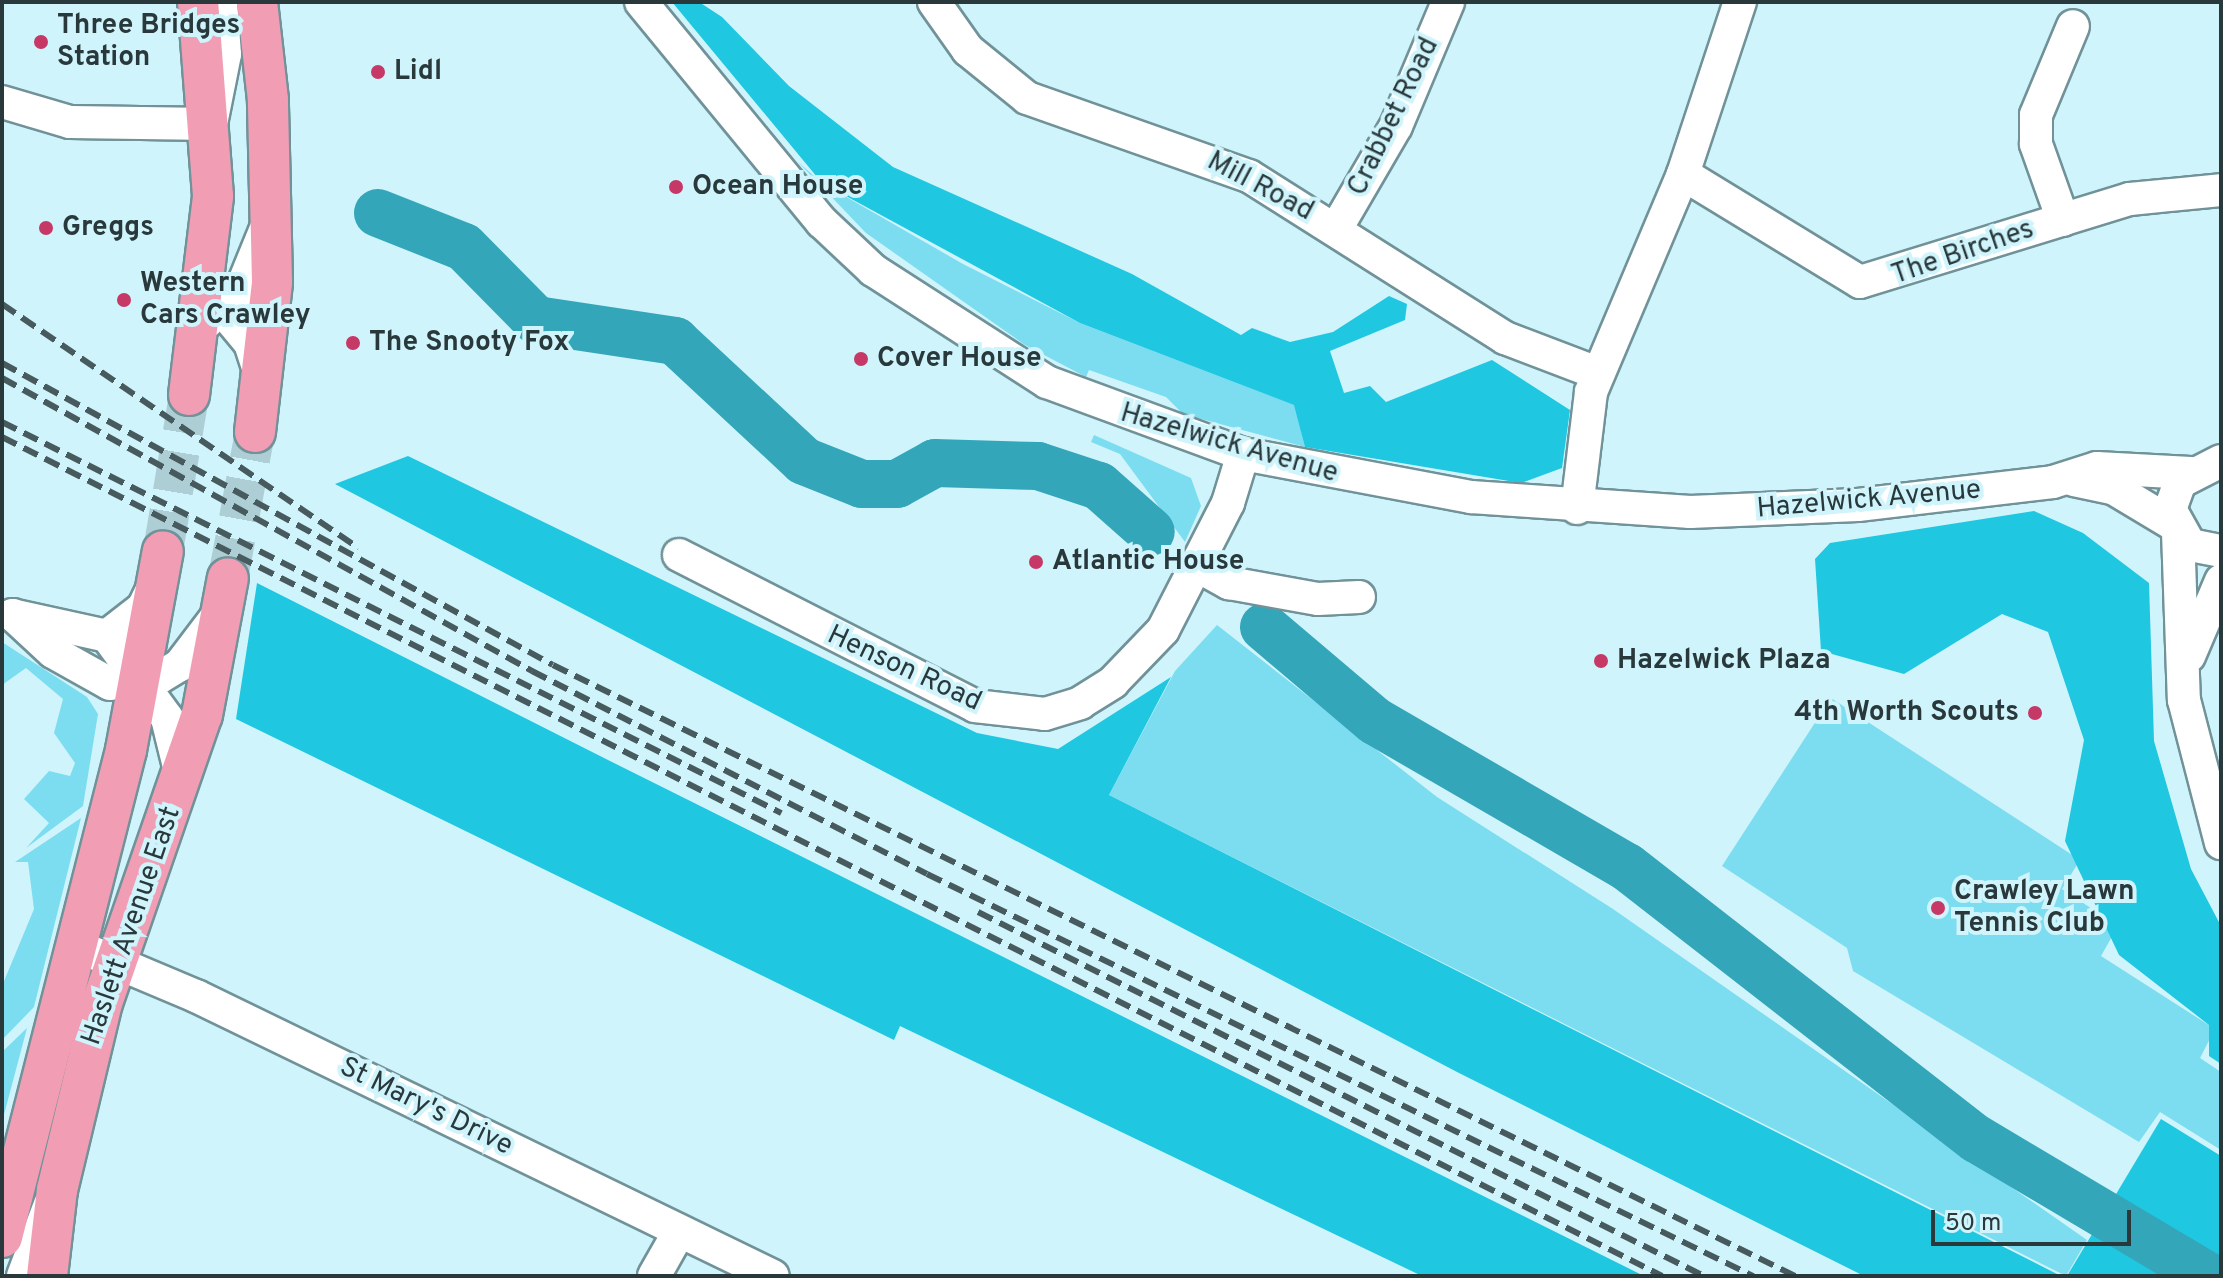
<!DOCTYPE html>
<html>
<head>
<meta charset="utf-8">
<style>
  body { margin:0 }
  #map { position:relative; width:2223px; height:1278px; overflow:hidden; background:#cff4fb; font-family:Overpass,sans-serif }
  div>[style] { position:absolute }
  .green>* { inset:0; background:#7cddf0 }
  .forest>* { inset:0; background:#1fc7e1 }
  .river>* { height:48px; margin:-24px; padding:0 24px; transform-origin:24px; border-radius:24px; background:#34a6ba }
  .major-tunnel>* { height:40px; margin-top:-20px; transform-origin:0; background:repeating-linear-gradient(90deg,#aeced5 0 40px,transparent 0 60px) }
  .roads { filter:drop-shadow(2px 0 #709298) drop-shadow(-2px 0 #709298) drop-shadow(0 2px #709298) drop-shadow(0 -2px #709298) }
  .minor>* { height:32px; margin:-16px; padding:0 16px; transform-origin:16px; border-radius:16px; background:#fff }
  .major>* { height:40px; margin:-20px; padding:0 20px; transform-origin:20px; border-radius:20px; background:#f19eb5 }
  .rail>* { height:6px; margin-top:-3px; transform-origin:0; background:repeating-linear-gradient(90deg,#475a5e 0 16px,transparent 0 24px) }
  .dots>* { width:22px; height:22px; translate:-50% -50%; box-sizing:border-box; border:4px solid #cff4fb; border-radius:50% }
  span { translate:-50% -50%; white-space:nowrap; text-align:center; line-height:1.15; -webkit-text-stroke:8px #cff4fb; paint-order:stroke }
  .poi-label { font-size:28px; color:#29383b; font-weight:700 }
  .left { translate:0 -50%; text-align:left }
  .right { translate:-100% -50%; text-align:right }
  .street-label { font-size:28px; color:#29383b }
  .frame { position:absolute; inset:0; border:4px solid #29383b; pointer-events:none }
  .scale { position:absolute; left:1931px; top:1210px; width:200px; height:36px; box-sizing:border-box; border:4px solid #29383b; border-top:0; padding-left:10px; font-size:24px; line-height:28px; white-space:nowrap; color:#29383b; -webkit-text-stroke:6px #cff4fb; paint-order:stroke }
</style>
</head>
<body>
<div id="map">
  <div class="green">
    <div style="clip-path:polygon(798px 162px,822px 183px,963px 264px,1080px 323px,1295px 405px,1305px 447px,1183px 414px,1166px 397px,1089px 370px,1086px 377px,1025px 345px,866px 233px)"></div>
    <div style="clip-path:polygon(1094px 435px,1191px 478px,1201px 506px,1185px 542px,1120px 454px,1091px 442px)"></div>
    <div style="clip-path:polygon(1217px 625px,1437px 797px,1613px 909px,2087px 1240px,2066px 1276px,1109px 795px,1175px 671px)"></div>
    <div style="clip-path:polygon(2px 642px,87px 697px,98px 714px,83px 806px,26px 848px,49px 823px,24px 799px,49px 771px,70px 776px,75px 763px,54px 733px,63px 699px,26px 668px,2px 685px)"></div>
    <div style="clip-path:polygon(1831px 698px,2080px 860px,2062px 889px,2118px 926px,2101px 956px,2215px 1029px,2200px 1058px,2221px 1072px,2221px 1150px,2160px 1112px,2139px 1142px,1853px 971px,1847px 948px,1722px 866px)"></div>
    <div style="clip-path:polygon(81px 818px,34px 1007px,2px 1040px,2px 986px,34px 909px,28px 862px,15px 862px)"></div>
    <div style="clip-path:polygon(27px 1028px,5px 1111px,2px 1121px,2px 1052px)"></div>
  </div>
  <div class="forest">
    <div style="clip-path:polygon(672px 2px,699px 2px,722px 17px,789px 86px,893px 167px,1132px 274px,1241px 335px,1252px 328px,1290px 342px,1333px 332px,1389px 296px,1407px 304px,1405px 320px,1330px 351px,1344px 393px,1370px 386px,1386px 402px,1492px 360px,1570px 410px,1562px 468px,1521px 483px,1305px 447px,1294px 405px,1080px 323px,822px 183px)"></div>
    <div style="clip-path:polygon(408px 456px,977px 733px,1058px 749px,1171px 677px,1109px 795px,2061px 1276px,1864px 1276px,1459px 1073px,335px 484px)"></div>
    <div style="clip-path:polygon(2034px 511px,2083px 533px,2149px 583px,2154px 741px,2191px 869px,2221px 926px,2221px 1064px,2209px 1056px,2209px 1025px,2119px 955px,2065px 841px,2084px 740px,2048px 632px,2002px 614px,1904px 674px,1821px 651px,1815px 559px,1830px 543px)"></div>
    <div style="clip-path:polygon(257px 583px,608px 760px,1644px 1276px,1422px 1276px,900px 1026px,894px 1040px,236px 719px)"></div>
    <div style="clip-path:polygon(2161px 1119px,2221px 1156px,2221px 1276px,2067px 1276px)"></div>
  </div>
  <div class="river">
    <div style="left:378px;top:213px;width:92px;rotate:21.6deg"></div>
    <div style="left:464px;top:247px;width:103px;rotate:45.4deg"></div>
    <div style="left:536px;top:320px;width:141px;rotate:8.6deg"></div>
    <div style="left:675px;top:341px;width:176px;rotate:42.9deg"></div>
    <div style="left:804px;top:461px;width:62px;rotate:21.6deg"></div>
    <div style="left:862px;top:484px;width:35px"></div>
    <div style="left:897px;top:484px;width:43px;rotate:-28.9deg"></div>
    <div style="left:935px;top:463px;width:103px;rotate:1.7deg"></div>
    <div style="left:1038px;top:466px;width:64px;rotate:18.2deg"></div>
    <div style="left:1099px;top:486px;width:69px;rotate:41.5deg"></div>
    <div style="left:1264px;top:627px;width:145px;rotate:40.3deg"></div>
    <div style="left:1375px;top:721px;width:291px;rotate:30.1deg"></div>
    <div style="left:1627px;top:867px;width:443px;rotate:37.9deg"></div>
    <div style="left:1977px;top:1139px;width:269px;rotate:30.7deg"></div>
  </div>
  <div class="major-tunnel">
    <div style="left:163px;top:551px;width:158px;rotate:-80.5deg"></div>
    <div style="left:228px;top:578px;width:148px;rotate:-79.5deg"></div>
  </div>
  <div class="roads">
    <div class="minor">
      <div style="left:641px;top:2px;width:285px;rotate:50.6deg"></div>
      <div style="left:822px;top:222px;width:70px;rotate:43.3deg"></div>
      <div style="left:873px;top:270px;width:207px;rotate:32.8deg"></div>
      <div style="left:1047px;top:382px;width:209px;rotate:20.2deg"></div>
      <div style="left:1243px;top:454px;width:232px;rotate:10.7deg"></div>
      <div style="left:1471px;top:497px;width:220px;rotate:3.9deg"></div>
      <div style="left:1690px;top:512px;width:168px;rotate:-2.4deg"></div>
      <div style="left:1858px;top:505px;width:196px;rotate:-6.7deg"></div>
      <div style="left:2053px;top:482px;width:46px;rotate:-17.7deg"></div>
      <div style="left:2097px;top:468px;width:94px;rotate:3deg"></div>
      <div style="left:934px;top:2px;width:59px;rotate:54.7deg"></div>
      <div style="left:968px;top:50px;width:76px;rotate:39.1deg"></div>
      <div style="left:1027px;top:98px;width:235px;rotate:19.4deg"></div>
      <div style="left:1249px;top:176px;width:303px;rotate:32.3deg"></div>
      <div style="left:1505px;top:338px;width:98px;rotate:20.8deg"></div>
      <div style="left:2px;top:102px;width:71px;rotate:16.4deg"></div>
      <div style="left:70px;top:122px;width:141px;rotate:0.8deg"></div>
      <div style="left:211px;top:124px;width:71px;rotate:-78.7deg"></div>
      <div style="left:225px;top:54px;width:52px;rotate:-94.4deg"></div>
      <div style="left:1683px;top:174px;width:207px;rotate:31.4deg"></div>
      <div style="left:1860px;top:282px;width:282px;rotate:-17.1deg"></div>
      <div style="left:2130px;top:199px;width:91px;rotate:-5.6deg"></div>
      <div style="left:2063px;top:220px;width:81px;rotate:-109.6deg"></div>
      <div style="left:2036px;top:144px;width:29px;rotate:-90deg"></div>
      <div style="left:2036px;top:115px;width:96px;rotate:-67.4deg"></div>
      <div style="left:1336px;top:229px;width:119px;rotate:-59.8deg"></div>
      <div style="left:1396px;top:126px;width:134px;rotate:-67.2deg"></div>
      <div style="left:210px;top:295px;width:62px;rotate:50.2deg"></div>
      <div style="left:250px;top:343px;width:35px;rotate:72deg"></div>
      <div style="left:199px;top:329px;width:55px;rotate:-42.1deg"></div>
      <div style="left:240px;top:292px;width:71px;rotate:-67.8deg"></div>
      <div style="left:2221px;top:461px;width:46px;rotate:152.9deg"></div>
      <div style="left:2180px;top:482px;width:29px;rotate:110deg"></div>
      <div style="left:2170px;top:509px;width:41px;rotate:60.9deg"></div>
      <div style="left:2190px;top:545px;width:32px;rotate:11deg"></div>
      <div style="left:2074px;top:480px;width:40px;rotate:12deg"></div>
      <div style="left:2113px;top:488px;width:70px;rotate:31deg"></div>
      <div style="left:1577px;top:508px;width:117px;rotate:-83.1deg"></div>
      <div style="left:1591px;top:392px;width:237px;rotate:-67.1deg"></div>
      <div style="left:1683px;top:174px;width:181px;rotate:-71.7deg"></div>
      <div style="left:2178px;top:532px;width:168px;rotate:88deg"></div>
      <div style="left:2184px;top:700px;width:148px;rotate:75.5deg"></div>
      <div style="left:679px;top:555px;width:332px;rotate:27deg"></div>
      <div style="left:975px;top:706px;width:70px;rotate:6.5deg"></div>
      <div style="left:1045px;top:714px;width:37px;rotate:-17deg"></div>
      <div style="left:1080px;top:703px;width:39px;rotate:-32deg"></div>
      <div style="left:1113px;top:682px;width:72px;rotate:-46.1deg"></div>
      <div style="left:1163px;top:630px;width:143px;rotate:-62.9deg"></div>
      <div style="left:1228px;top:503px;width:51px;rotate:-73deg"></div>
      <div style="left:1196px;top:565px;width:38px;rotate:29deg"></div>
      <div style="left:1229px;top:583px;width:90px;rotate:10.2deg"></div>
      <div style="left:1318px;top:599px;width:41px;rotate:-2.8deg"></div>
      <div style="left:12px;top:615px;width:97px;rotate:12.5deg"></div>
      <div style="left:107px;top:636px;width:46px;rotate:-37.9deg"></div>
      <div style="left:143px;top:608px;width:25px;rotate:-64deg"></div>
      <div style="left:13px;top:615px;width:54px;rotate:42.8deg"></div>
      <div style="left:53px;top:652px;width:65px;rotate:29.3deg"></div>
      <div style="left:110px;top:684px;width:50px;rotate:-8deg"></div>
      <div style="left:160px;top:677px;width:23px;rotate:-31deg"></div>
      <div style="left:180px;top:665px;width:61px;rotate:-52.9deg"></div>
      <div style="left:107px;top:636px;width:102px;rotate:53.8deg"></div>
      <div style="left:167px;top:718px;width:63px;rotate:76.2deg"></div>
      <div style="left:2189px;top:656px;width:82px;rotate:-66.9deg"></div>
      <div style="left:77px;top:946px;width:129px;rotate:22.8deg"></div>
      <div style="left:196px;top:996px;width:641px;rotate:25.89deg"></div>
      <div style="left:23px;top:1276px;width:77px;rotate:-69.4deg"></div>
      <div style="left:654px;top:1276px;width:51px;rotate:-60.4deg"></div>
    </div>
    <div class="major">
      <div style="left:189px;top:395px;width:200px;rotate:-83.1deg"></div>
      <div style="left:213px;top:196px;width:195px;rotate:-94.4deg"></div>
      <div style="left:255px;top:432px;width:151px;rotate:-83.5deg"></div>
      <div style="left:272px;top:282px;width:182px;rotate:-91.3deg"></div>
      <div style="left:268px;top:100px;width:99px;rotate:-96.4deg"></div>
      <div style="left:2px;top:1237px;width:503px;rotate:-75.71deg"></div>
      <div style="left:126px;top:750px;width:202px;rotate:-79.5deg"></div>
      <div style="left:47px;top:1276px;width:87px;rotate:-83.4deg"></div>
      <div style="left:57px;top:1190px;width:192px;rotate:-76.5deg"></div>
      <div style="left:102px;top:1003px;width:305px;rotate:-70.9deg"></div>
      <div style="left:202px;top:715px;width:139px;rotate:-79.3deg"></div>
    </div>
  </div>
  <div class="rail">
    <div style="left:2px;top:304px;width:432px;rotate:34.4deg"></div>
    <div style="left:2px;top:363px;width:628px;rotate:28.73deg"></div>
    <div style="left:553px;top:665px;width:1384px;rotate:26.19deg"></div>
    <div style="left:2px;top:378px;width:606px;rotate:28.94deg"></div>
    <div style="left:532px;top:671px;width:444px;rotate:27.2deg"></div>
    <div style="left:927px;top:874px;width:919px;rotate:25.95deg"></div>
    <div style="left:2px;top:422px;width:872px;rotate:26.65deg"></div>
    <div style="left:2px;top:437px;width:1860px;rotate:26.81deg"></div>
    <div style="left:978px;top:912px;width:812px;rotate:26.63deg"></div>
  </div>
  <div class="dots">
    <div style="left:41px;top:42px;background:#c63866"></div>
    <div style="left:378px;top:72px;background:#c63866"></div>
    <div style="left:676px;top:187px;background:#c63866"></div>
    <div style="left:46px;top:228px;background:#c63866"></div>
    <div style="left:124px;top:300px;background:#c63866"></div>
    <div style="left:353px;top:343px;background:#c63866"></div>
    <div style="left:861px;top:359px;background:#c63866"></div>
    <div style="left:1036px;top:562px;background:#c63866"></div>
    <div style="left:1601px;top:661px;background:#c63866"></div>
    <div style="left:2035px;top:713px;background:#c63866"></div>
    <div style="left:1938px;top:908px;background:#c63866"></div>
  </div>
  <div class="poi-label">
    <span class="left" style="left:57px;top:42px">Three Bridges<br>Station</span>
    <span class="left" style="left:394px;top:72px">Lidl</span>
    <span class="left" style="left:692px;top:187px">Ocean House</span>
    <span class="left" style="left:62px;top:228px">Greggs</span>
    <span class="left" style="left:140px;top:300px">Western<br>Cars Crawley</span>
    <span class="left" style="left:369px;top:343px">The Snooty Fox</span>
    <span class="left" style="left:877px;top:359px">Cover House</span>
    <span class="left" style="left:1052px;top:562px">Atlantic House</span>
    <span class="left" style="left:1617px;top:661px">Hazelwick Plaza</span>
    <span class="right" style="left:2019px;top:713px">4th Worth Scouts</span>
    <span class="left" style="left:1954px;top:908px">Crawley Lawn<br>Tennis Club</span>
  </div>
  <div class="street-label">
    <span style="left:1394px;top:117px;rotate:-64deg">Crabbet Road</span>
    <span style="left:1260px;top:187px;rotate:28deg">Mill Road</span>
    <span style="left:1963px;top:253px;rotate:-19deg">The Birches</span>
    <span style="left:1229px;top:444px;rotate:16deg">Hazelwick Avenue</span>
    <span style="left:1869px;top:500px;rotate:-5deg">Hazelwick Avenue</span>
    <span style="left:904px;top:669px;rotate:25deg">Henson Road</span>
    <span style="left:132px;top:926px;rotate:-71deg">Haslett Avenue East</span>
    <span style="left:426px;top:1107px;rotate:26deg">St Mary's Drive</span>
  </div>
  <div class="frame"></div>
  <div class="scale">50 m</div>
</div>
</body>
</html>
